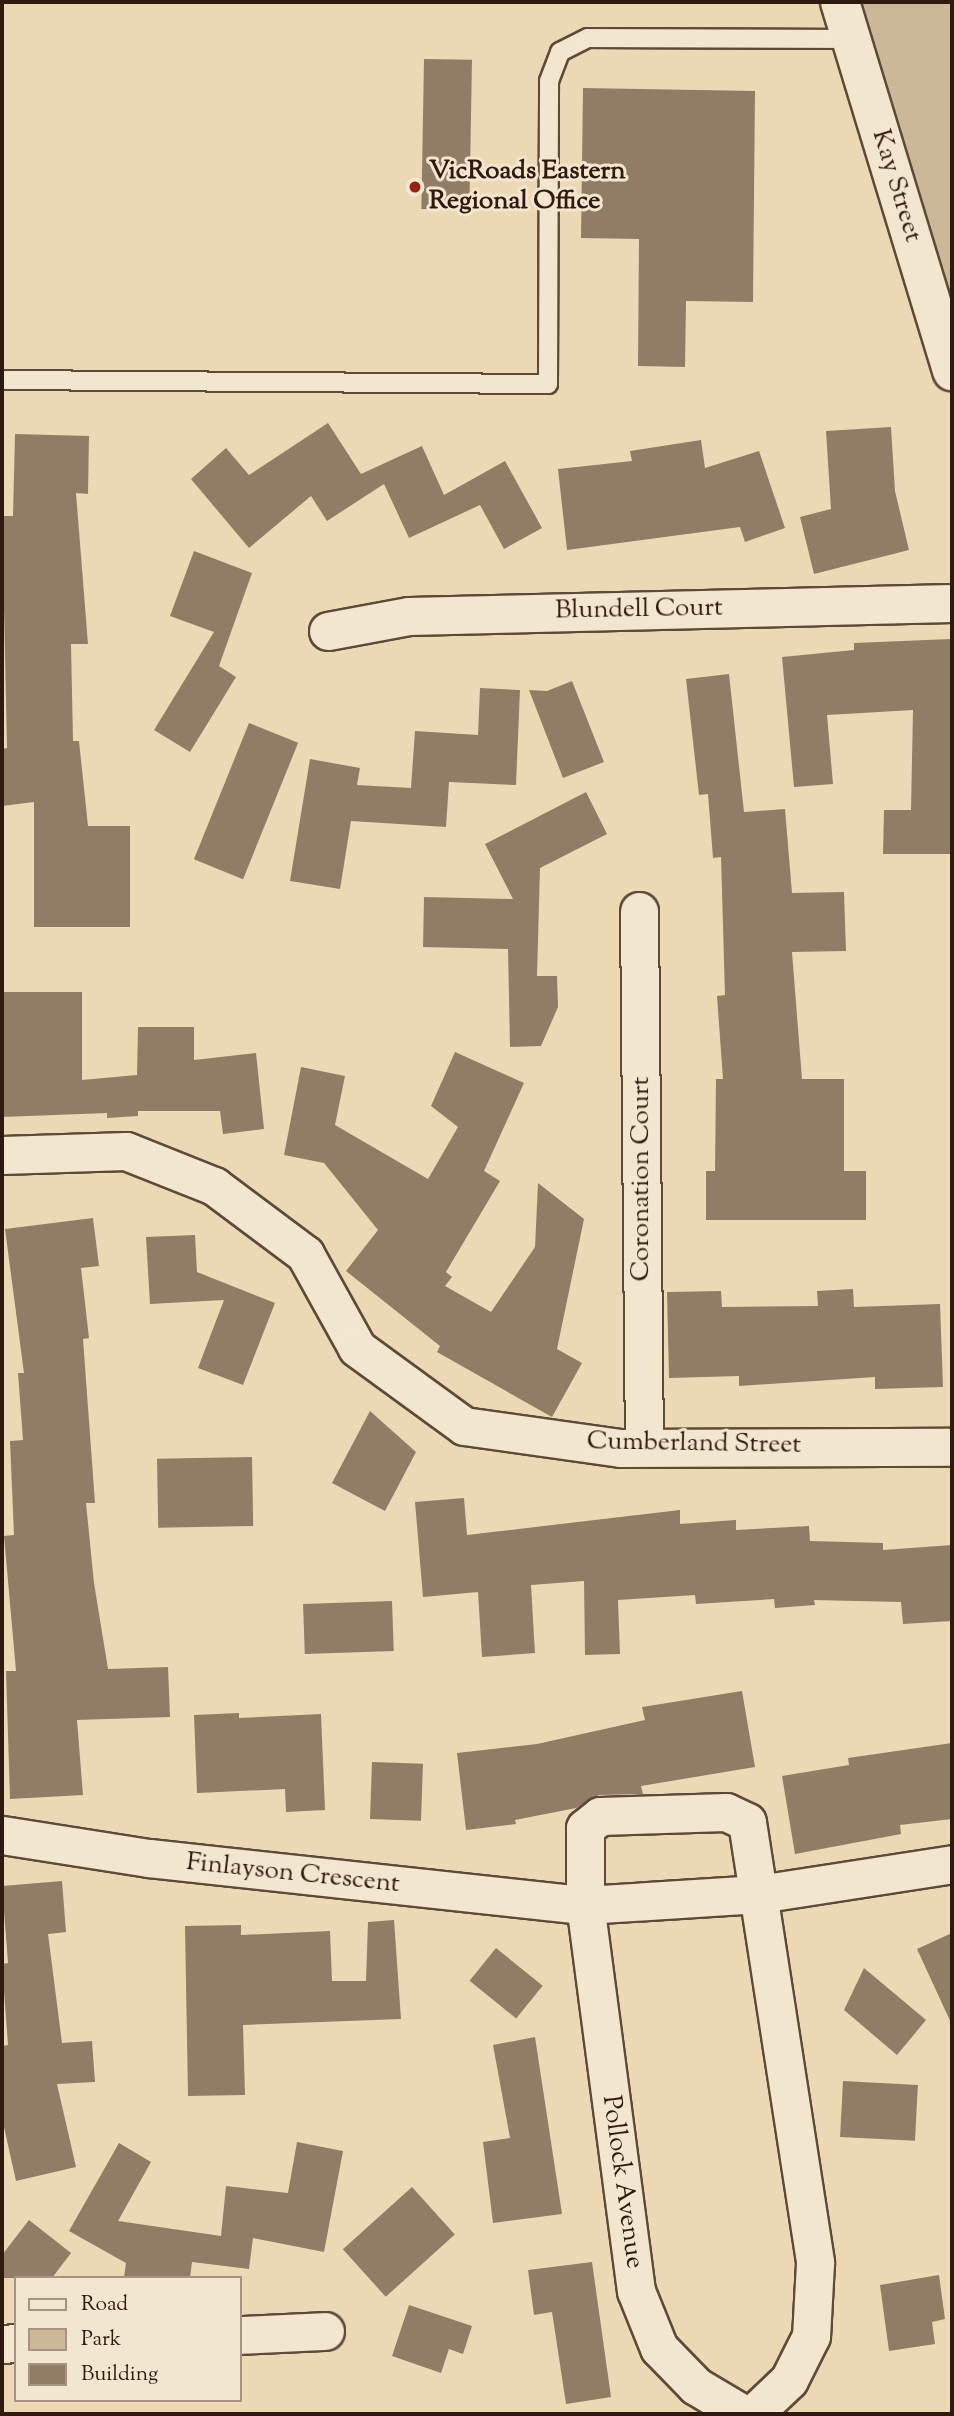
<!DOCTYPE html>
<html>
<head>
<meta charset="utf-8">
<style>
  body { margin:0 }
  #map { position:relative; width:954px; height:2416px; overflow:hidden; background:#ecd8b5; font-family:"Sorts Mill Goudy",serif }
  div>[style] { position:absolute }
  .green>* { inset:0; background:#ccb899 }
  .building>* { inset:0; background:#917d66; transform-origin:0 0 }
  .roads { filter:drop-shadow(2px 0 #5e4a39) drop-shadow(-2px 0 #5e4a39) drop-shadow(0 2px #5e4a39) drop-shadow(0 -2px #5e4a39) }
  .service>* { height:18px; margin:-9px; padding:0 9px; transform-origin:9px; border-radius:9px; background:#f3e6cf }
  .minor>* { height:37px; margin:-18.5px; padding:0 18.5px; transform-origin:18.5px; border-radius:18.5px; background:#f3e6cf }
  .tertiary>* { height:38px; margin:-19px; padding:0 19px; transform-origin:19px; border-radius:19px; background:#f3e6cf }
  .dots>* { width:19px; height:19px; translate:-50% -50%; box-sizing:border-box; border:4px solid #f3e6cf; border-radius:50% }
  span { translate:-50% -50%; white-space:nowrap; text-align:center; line-height:1.15; -webkit-text-stroke:6px #f3e6cf; paint-order:stroke }
  .poi-label { font-size:26px; color:#2f1a10; font-weight:700 }
  .left { translate:0 -50%; text-align:left }
  .street-label { font-size:26px; color:#2f1a10 }
  .frame { position:absolute; inset:0; border:4px solid #2f1a10; pointer-events:none }
  .legend { position:absolute; left:14px; top:2276px; width:228px; height:126px; box-sizing:border-box; background:#f3e6cf; border:2px solid #a59483; margin:0; padding:9px 12px; list-style:none; font-size:21px; color:#2f1a10 }
  .legend li { display:flex; align-items:center; gap:14px; height:35px }
  .legend b { width:35px; border:2px solid #a59483 }
</style>
</head>
<body>
<div id="map">
  <div class="green">
    <div style="clip-path:polygon(839px 2px,952px 2px,952px 378px)"></div>
  </div>
  <div class="building">
    <div style="left:424px;top:59px;width:48px;height:150px;rotate:1deg"></div>
    <div style="clip-path:polygon(583px 88px,755px 91px,753px 302px,686px 301px,685px 367px,638px 366px,639px 239px,581px 238px)"></div>
    <div style="clip-path:polygon(328px 423px,361px 474px,422px 446px,444px 495px,505px 461px,542px 528px,504px 549px,480px 505px,409px 538px,384px 484px,327px 521px,311px 496px,249px 548px,191px 479px,226px 448px,249px 475px)"></div>
    <div style="clip-path:polygon(891px 427px,895px 491px,909px 550px,814px 574px,800px 517px,831px 509px,826px 431px)"></div>
    <div style="clip-path:polygon(15px 434px,89px 436px,88px 494px,76px 493px,88px 644px,71px 644px,73px 741px,79px 741px,88px 826px,130px 826px,130px 927px,34px 927px,34px 802px,2px 806px,2px 749px,7px 748px,2px 516px,13px 516px)"></div>
    <div style="clip-path:polygon(701px 440px,705px 468px,759px 451px,785px 528px,745px 542px,740px 527px,567px 550px,558px 469px,632px 461px,630px 451px)"></div>
    <div style="clip-path:polygon(194px 551px,252px 573px,219px 666px,236px 677px,190px 752px,154px 730px,214px 632px,170px 616px)"></div>
    <div style="clip-path:polygon(951px 639px,952px 854px,883px 854px,884px 810px,911px 810px,913px 710px,827px 715px,833px 784px,794px 787px,782px 657px,854px 650px,854px 643px)"></div>
    <div style="clip-path:polygon(729px 674px,744px 812px,785px 809px,792px 893px,844px 892px,846px 951px,792px 952px,802px 1079px,844px 1079px,844px 1171px,866px 1171px,866px 1220px,706px 1220px,706px 1171px,715px 1171px,716px 1079px,723px 1079px,717px 996px,725px 995px,721px 857px,713px 858px,708px 794px,699px 795px,686px 679px)"></div>
    <div style="clip-path:polygon(572px 681px,604px 762px,563px 778px,529px 690px,547px 691px)"></div>
    <div style="clip-path:polygon(480px 688px,520px 690px,516px 785px,449px 782px,446px 827px,351px 821px,340px 889px,290px 881px,310px 759px,360px 768px,357px 785px,411px 788px,415px 731px,478px 735px)"></div>
    <div style="left:249px;top:723px;width:53px;height:147px;rotate:22deg"></div>
    <div style="clip-path:polygon(586px 792px,607px 834px,540px 868px,537px 976px,557px 976px,558px 1007px,541px 1046px,510px 1047px,508px 949px,423px 947px,424px 897px,513px 899px,485px 844px)"></div>
    <div style="clip-path:polygon(2px 992px,82px 992px,82px 1080px,137px 1075px,138px 1027px,194px 1027px,194px 1060px,256px 1053px,264px 1129px,223px 1134px,220px 1111px,138px 1111px,138px 1116px,107px 1118px,107px 1113px,2px 1117px)"></div>
    <div style="clip-path:polygon(455px 1052px,524px 1083px,484px 1171px,500px 1181px,446px 1272px,452px 1277px,445px 1286px,491px 1312px,535px 1247px,538px 1183px,584px 1219px,557px 1349px,582px 1363px,552px 1417px,437px 1352px,440px 1346px,346px 1271px,378px 1230px,324px 1163px,284px 1155px,301px 1067px,345px 1076px,335px 1125px,428px 1179px,458px 1127px,431px 1106px)"></div>
    <div style="clip-path:polygon(93px 1218px,99px 1266px,81px 1268px,89px 1338px,83px 1339px,95px 1503px,86px 1503px,94px 1583px,108px 1669px,168px 1667px,170px 1717px,77px 1720px,83px 1795px,10px 1799px,6px 1671px,16px 1671px,4px 1536px,14px 1535px,10px 1441px,23px 1440px,18px 1373px,24px 1373px,5px 1229px)"></div>
    <div style="clip-path:polygon(195px 1235px,197px 1272px,275px 1303px,243px 1385px,198px 1368px,224px 1300px,150px 1304px,146px 1237px)"></div>
    <div style="clip-path:polygon(853px 1289px,854px 1307px,940px 1304px,943px 1387px,875px 1389px,875px 1377px,739px 1386px,739px 1376px,669px 1378px,667px 1292px,721px 1291px,722px 1307px,818px 1306px,817px 1291px)"></div>
    <div style="clip-path:polygon(370px 1411px,416px 1452px,385px 1511px,332px 1483px)"></div>
    <div style="left:252px;top:1457px;width:69px;height:95px;rotate:89deg"></div>
    <div style="clip-path:polygon(464px 1498px,467px 1535px,680px 1510px,680px 1524px,736px 1520px,736px 1530px,809px 1526px,810px 1541px,883px 1543px,883px 1550px,952px 1545px,952px 1621px,903px 1624px,901px 1602px,814px 1600px,815px 1605px,775px 1608px,774px 1599px,696px 1604px,695px 1595px,618px 1600px,620px 1654px,585px 1655px,584px 1581px,531px 1585px,535px 1653px,482px 1657px,478px 1592px,423px 1597px,415px 1502px)"></div>
    <div style="left:392px;top:1601px;width:50px;height:89px;rotate:88deg"></div>
    <div style="clip-path:polygon(742px 1691px,755px 1767px,641px 1786px,643px 1794px,599px 1795px,576px 1808px,515px 1820px,516px 1824px,466px 1830px,457px 1753px,537px 1744px,645px 1720px,642px 1707px)"></div>
    <div style="clip-path:polygon(239px 1713px,239px 1718px,321px 1714px,325px 1810px,286px 1812px,285px 1789px,197px 1793px,194px 1715px)"></div>
    <div style="clip-path:polygon(952px 1743px,952px 1819px,900px 1825px,901px 1834px,795px 1854px,782px 1776px,849px 1765px,848px 1758px)"></div>
    <div style="left:372px;top:1762px;width:51px;height:57px;rotate:2deg"></div>
    <div style="clip-path:polygon(62px 1881px,66px 1932px,48px 1934px,62px 2043px,92px 2041px,95px 2082px,57px 2084px,76px 2167px,16px 2181px,2px 2118px,2px 2046px,8px 2045px,2px 1964px,8px 1963px,2px 1886px)"></div>
    <div style="clip-path:polygon(394px 1920px,401px 2019px,243px 2025px,245px 2095px,188px 2096px,185px 1926px,241px 1925px,241px 1935px,330px 1931px,332px 1981px,366px 1981px,368px 1922px)"></div>
    <div style="clip-path:polygon(952px 1933px,952px 2025px,917px 1949px)"></div>
    <div style="left:496px;top:1948px;width:60px;height:42px;rotate:39deg"></div>
    <div style="clip-path:polygon(864px 1968px,926px 2020px,897px 2055px,844px 2010px)"></div>
    <div style="clip-path:polygon(535px 2037px,562px 2214px,493px 2223px,483px 2142px,510px 2138px,493px 2045px)"></div>
    <div style="left:843px;top:2081px;width:75px;height:56px;rotate:3deg"></div>
    <div style="clip-path:polygon(297px 2142px,343px 2151px,324px 2252px,253px 2238px,249px 2269px,192px 2262px,190px 2278px,124px 2278px,126px 2263px,69px 2231px,119px 2143px,151px 2162px,118px 2221px,221px 2236px,226px 2186px,288px 2193px)"></div>
    <div style="left:412px;top:2187px;width:64px;height:93px;rotate:48deg"></div>
    <div style="clip-path:polygon(29px 2220px,71px 2253px,52px 2278px,2px 2278px,2px 2255px)"></div>
    <div style="clip-path:polygon(592px 2262px,611px 2397px,566px 2404px,552px 2312px,534px 2315px,528px 2270px)"></div>
    <div style="clip-path:polygon(939px 2275px,945px 2319px,932px 2322px,935px 2344px,889px 2351px,880px 2285px)"></div>
    <div style="clip-path:polygon(409px 2305px,472px 2326px,463px 2354px,449px 2349px,441px 2373px,392px 2356px)"></div>
  </div>
  <div class="roads">
    <div class="service">
      <div style="left:2px;top:380px;width:546px;rotate:0.42deg"></div>
      <div style="left:548px;top:384px;width:303px;rotate:-89.8deg"></div>
      <div style="left:549px;top:81px;width:31px;rotate:-69deg"></div>
      <div style="left:560px;top:52px;width:31px;rotate:-27deg"></div>
      <div style="left:588px;top:38px;width:263px;rotate:0.2deg"></div>
    </div>
    <div class="minor">
      <div style="left:328px;top:631px;width:82px;rotate:-10.5deg"></div>
      <div style="left:409px;top:616px;width:543px;rotate:-1.37deg"></div>
      <div style="left:639px;top:911px;width:536px;rotate:89.47deg"></div>
      <div style="left:2px;top:1155px;width:124px;rotate:-1.8deg"></div>
      <div style="left:126px;top:1151px;width:95px;rotate:21.7deg"></div>
      <div style="left:214px;top:1186px;width:114px;rotate:36.8deg"></div>
      <div style="left:305px;top:1254px;width:107px;rotate:61deg"></div>
      <div style="left:357px;top:1348px;width:132px;rotate:36.1deg"></div>
      <div style="left:464px;top:1426px;width:158px;rotate:8deg"></div>
      <div style="left:620px;top:1448px;width:332px;rotate:-0.2deg"></div>
      <div style="left:2px;top:1835px;width:149px;rotate:8.9deg"></div>
      <div style="left:149px;top:1858px;width:439px;rotate:6.2deg"></div>
      <div style="left:585px;top:1905px;width:174px;rotate:-3.6deg"></div>
      <div style="left:759px;top:1894px;width:195px;rotate:-8.8deg"></div>
      <div style="left:240px;top:2335px;width:85px;rotate:-2.7deg"></div>
      <div style="left:2px;top:2344px;width:14px;rotate:-4deg"></div>
      <div style="left:743px;top:2414px;width:55px;rotate:-149.2deg"></div>
      <div style="left:696px;top:2386px;width:53px;rotate:-134.2deg"></div>
      <div style="left:659px;top:2348px;width:61px;rotate:-112deg"></div>
      <div style="left:636px;top:2291px;width:389px;rotate:-97.5deg"></div>
      <div style="left:585px;top:1905px;width:77px;rotate:-90deg"></div>
      <div style="left:585px;top:1828px;width:19px;rotate:-39deg"></div>
      <div style="left:600px;top:1816px;width:126px;rotate:-1.8deg"></div>
      <div style="left:726px;top:1812px;width:23px;rotate:25deg"></div>
      <div style="left:747px;top:1822px;width:446px;rotate:81.2deg"></div>
      <div style="left:815px;top:2263px;width:73px;rotate:93.1deg"></div>
      <div style="left:811px;top:2336px;width:49px;rotate:116.6deg"></div>
      <div style="left:789px;top:2380px;width:50px;rotate:136.6deg"></div>
    </div>
    <div class="tertiary">
      <div style="left:840px;top:2px;width:386px;rotate:73.1deg"></div>
    </div>
  </div>
  <div class="dots">
    <div style="left:415px;top:187px;background:#8f2418"></div>
  </div>
  <div class="poi-label">
    <span class="left" style="left:429px;top:187px">VicRoads Eastern<br>Regional Office</span>
  </div>
  <div class="street-label">
    <span style="left:896px;top:186px;rotate:73deg">Kay Street</span>
    <span style="left:639px;top:610px;rotate:-1deg">Blundell Court</span>
    <span style="left:642px;top:1179px;rotate:-90deg">Coronation Court</span>
    <span style="left:694px;top:1444px;rotate:1deg">Cumberland Street</span>
    <span style="left:293px;top:1874px;rotate:6deg">Finlayson Crescent</span>
    <span style="left:622px;top:2182px;rotate:82deg">Pollock Avenue</span>
  </div>
  <div class="frame"></div>
  <ul class="legend">
  <li><b style="height:9px;background:#f3e6cf"></b>Road</li>
  <li><b style="height:19px;background:#ccb899"></b>Park</li>
  <li><b style="height:19px;background:#917d66"></b>Building</li>
  </ul>
</div>
</body>
</html>
